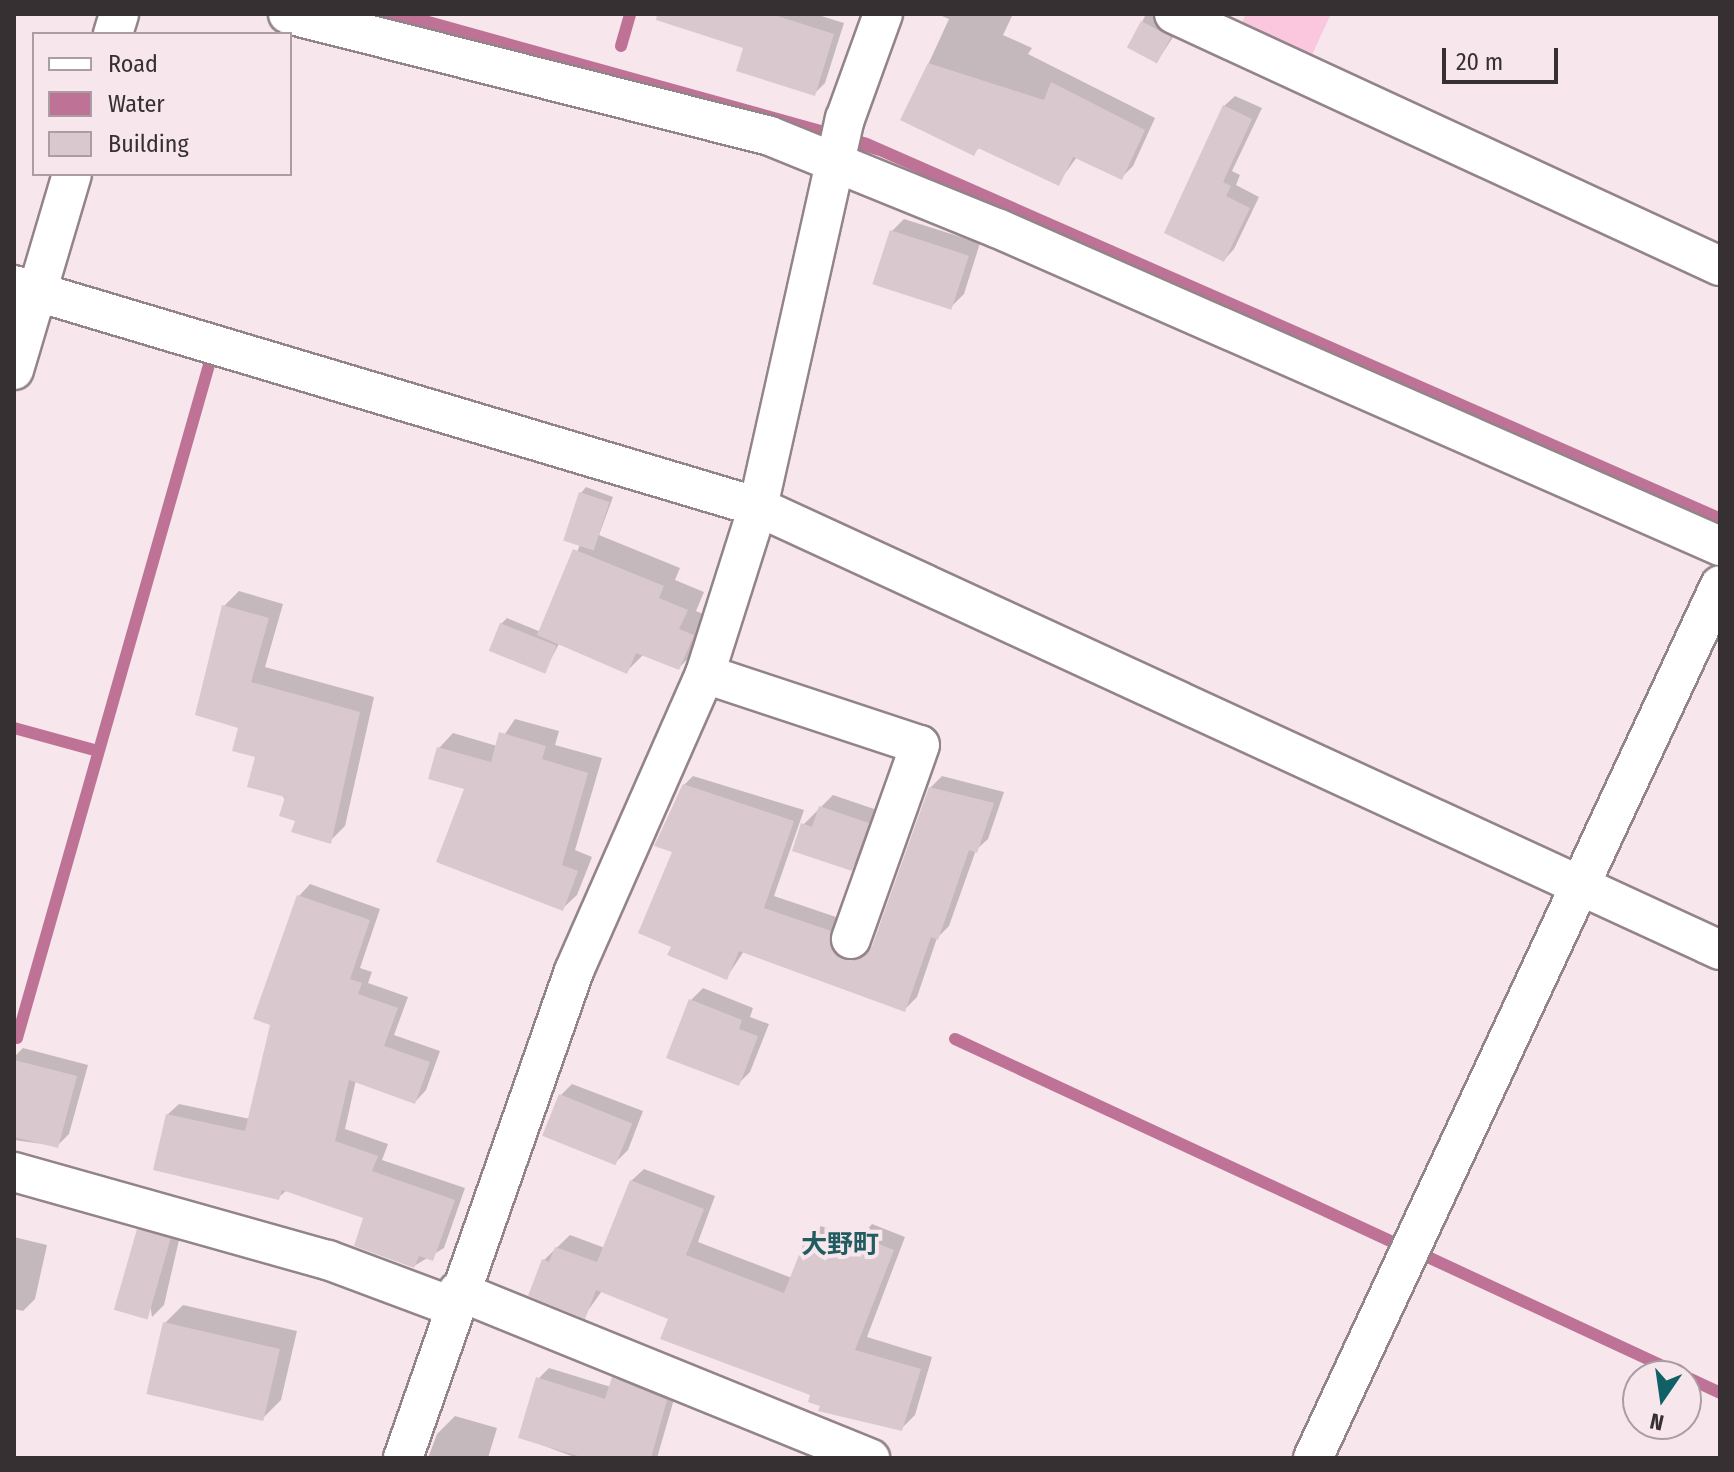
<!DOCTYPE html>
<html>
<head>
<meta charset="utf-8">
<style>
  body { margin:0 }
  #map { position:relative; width:1734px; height:1472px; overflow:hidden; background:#f7e7ed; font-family:"Fira Sans Condensed","Noto Sans JP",sans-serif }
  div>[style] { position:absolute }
  .green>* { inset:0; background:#fbc7de }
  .water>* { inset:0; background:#be7396 }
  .shadow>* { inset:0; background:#0003 }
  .stream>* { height:12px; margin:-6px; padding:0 6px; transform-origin:6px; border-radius:6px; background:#be7396 }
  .building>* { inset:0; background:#d9c9cf; transform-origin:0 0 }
  .roads { filter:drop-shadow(2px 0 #93848a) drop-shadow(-2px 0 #93848a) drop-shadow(0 2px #93848a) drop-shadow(0 -2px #93848a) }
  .street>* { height:38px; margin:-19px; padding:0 19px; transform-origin:19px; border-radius:19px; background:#fff }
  span { translate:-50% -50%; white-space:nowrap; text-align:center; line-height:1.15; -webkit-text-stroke:8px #f7e7ed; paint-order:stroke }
  .quarter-label { font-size:26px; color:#215c60; font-weight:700 }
  .frame { position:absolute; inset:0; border:16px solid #373033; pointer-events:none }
  .legend { position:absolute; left:32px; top:32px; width:260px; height:144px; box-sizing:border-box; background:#f7e7ed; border:2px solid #aa9ea3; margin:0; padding:10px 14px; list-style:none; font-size:24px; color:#373033 }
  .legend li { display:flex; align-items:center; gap:16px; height:40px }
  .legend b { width:40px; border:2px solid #aa9ea3 }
  .north { position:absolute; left:1622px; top:1360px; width:80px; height:80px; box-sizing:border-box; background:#f7e7ed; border:2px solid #aa9ea3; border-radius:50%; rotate:193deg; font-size:22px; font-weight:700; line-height:32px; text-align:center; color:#373033 }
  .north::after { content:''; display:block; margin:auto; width:28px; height:36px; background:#106166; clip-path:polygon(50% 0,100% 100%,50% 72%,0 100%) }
  .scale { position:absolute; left:1442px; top:48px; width:116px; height:36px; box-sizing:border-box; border:4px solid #373033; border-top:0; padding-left:10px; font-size:24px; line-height:28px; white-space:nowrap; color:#373033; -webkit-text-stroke:6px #f7e7ed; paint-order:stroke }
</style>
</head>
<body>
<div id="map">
  <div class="green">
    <div style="clip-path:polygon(1246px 14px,1331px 14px,1310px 59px,1240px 27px)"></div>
  </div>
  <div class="water">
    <div style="clip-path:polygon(374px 14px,422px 14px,868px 138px,1720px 512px,1720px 528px,879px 156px,641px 85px)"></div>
  </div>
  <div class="shadow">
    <div style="clip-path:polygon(705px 14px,815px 14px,844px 23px,825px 83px,814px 94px)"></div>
    <div style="clip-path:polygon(937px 14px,1013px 14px,1003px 35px,1032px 48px,1028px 54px,1155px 118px,1133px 166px,1121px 178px,1077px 157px,1058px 183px,980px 147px,974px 153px,903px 119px,949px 19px)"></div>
    <div style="clip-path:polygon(1146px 14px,1166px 14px,1181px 25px,1158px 60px,1130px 47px)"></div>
    <div style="clip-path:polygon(1235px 96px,1262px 108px,1232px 171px,1240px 175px,1236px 185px,1259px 197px,1234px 249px,1224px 260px,1166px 232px,1224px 106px)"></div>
    <div style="clip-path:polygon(904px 219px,980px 243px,964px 294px,952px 306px,892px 231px)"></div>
    <div style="clip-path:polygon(586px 487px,613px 497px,599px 535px,680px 568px,675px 580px,704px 592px,696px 611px,710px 617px,696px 650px,679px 668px,644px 654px,627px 671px,560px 642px,544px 672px,501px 624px,507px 618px,541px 632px,580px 545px,581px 493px)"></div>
    <div style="clip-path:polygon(239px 591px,283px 604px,265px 667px,374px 697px,345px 826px,330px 841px,297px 820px,241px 726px,224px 606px)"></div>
    <div style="clip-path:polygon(515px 719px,559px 731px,555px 745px,602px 758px,575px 850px,592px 857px,577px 895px,562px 909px,439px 748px,453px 733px,497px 746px)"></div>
    <div style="clip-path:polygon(693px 776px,804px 810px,774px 896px,842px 919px,845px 941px,868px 950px,875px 944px,930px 788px,942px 776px,1004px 792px,988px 839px,976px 850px,949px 926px,937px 938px,917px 997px,905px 1009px,744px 951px,727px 977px,673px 946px,675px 850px,657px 844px,681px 788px)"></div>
    <div style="clip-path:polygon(833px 795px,880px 811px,863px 856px,851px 868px,801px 827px)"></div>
    <div style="clip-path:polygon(310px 884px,380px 909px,360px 968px,372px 972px,368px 983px,408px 997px,394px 1035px,440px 1051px,426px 1090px,415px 1102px,356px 1080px,345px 1129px,388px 1144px,382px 1160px,465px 1188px,444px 1248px,414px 1266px,366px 1217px,287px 1190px,279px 1197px,167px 1115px,179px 1104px,250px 1119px,299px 896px)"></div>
    <div style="clip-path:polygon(703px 988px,753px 1008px,750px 1017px,769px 1024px,750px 1072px,738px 1084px,691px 1000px)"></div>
    <div style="clip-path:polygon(23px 1048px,88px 1065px,69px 1134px,57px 1146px,14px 1140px,14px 1057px)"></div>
    <div style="clip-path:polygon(572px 1084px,643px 1111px,628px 1150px,616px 1162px,560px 1096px)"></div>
    <div style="clip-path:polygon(644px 1169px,715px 1196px,698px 1242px,792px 1278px,808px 1238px,821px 1226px,858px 1240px,872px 1224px,905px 1237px,867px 1337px,932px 1357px,915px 1415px,902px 1428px,823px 1404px,813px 1393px,671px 1318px,602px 1291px,584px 1316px,544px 1260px,570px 1235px,605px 1248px,631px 1181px)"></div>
    <div style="clip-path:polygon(151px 1218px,182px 1227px,164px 1305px,152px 1317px,139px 1230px)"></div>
    <div style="clip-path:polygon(14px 1237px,47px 1245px,35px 1299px,23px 1311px,14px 1309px)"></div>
    <div style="clip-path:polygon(183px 1305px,297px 1331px,281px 1400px,263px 1418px,165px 1323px)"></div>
    <div style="clip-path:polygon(625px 1367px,677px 1389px,657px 1458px,577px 1458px,520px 1437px,538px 1379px,549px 1368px,611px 1387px)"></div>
    <div style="clip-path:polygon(455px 1416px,497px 1428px,488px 1458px,428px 1458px,437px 1434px)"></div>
  </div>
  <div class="stream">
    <div style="left:621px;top:46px;width:33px;rotate:-74deg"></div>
    <div style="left:14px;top:728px;width:87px;rotate:15.3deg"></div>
    <div style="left:17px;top:1038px;width:707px;rotate:-74.08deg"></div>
    <div style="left:955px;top:1039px;width:487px;rotate:24.9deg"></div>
    <div style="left:1430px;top:1258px;width:280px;rotate:24.9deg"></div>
    <div style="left:1686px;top:1377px;width:38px;rotate:25deg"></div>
  </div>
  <div class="building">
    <div style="clip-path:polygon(657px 14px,771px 14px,834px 34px,815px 96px,736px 71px,743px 48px,656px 20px)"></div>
    <div style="left:1141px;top:21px;width:34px;height:30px;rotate:28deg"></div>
    <div style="clip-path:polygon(928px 63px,1044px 100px,1051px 82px,1145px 130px,1122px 180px,1073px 157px,1059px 186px,978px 148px,974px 156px,900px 120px)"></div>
    <div style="clip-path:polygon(1223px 105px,1252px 119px,1223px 182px,1231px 186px,1226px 196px,1250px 208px,1224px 262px,1164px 233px)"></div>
    <div style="left:890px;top:230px;width:83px;height:57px;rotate:18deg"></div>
    <div style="left:579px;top:492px;width:32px;height:51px;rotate:18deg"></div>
    <div style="clip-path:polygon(573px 549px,664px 586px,659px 598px,688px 610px,679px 629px,694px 635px,679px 670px,636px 653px,627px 674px,537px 635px)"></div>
    <div style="clip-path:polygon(222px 605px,269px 618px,251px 682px,360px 712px,331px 844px,291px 832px,295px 821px,279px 816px,285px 797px,247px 787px,255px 757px,232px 751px,238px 728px,195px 715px)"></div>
    <div style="left:500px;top:623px;width:61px;height:30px;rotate:22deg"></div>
    <div style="clip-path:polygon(499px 732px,546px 746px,542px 759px,588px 773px,562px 865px,578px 871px,563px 911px,436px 862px,464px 789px,428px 779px,437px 747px,491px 762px)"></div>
    <div style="clip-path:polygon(683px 784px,794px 821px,764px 908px,831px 931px,834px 953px,854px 961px,872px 946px,929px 787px,994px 803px,977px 853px,969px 850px,938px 940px,931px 937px,905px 1012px,739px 951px,727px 980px,667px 955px,671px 947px,638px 933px,672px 852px,654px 846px)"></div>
    <div style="clip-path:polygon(819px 806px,869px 823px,852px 871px,792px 851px,801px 823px,812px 827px)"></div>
    <div style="clip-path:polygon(297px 895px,370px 920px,350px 979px,362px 983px,358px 994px,398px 1008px,384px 1046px,430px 1062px,415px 1104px,349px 1080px,335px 1141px,378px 1156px,372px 1171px,455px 1200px,433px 1261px,419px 1256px,414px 1268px,354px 1246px,363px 1218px,282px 1190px,279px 1200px,153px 1170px,166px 1114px,245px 1131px,270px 1025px,253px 1019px)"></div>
    <div style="clip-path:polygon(689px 999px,742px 1020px,739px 1029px,758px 1036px,739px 1086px,666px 1058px)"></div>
    <div style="clip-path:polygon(14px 1060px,77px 1076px,58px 1148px,14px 1137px)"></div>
    <div style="left:559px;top:1094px;width:79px;height:45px;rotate:22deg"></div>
    <div style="clip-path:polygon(630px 1180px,704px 1209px,686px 1255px,784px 1293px,806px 1237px,851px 1255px,858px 1236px,894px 1250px,855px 1350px,921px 1369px,902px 1431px,818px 1411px,820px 1406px,808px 1402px,810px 1395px,660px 1339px,668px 1319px,596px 1290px,585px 1319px,528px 1296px,542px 1259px,549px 1262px,555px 1247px,597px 1262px)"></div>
    <div style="left:137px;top:1229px;width:35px;height:84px;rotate:16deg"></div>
    <div style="left:163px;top:1322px;width:120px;height:74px;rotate:13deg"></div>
    <div style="clip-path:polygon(536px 1377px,605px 1399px,612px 1377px,667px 1400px,651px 1458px,585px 1458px,518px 1438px)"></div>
  </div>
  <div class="roads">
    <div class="street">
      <div style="left:288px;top:14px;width:497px;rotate:14.2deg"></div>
      <div style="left:770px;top:136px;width:245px;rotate:22.1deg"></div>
      <div style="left:997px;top:228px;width:790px;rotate:23.74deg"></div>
      <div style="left:1174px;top:14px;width:601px;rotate:24.78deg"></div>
      <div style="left:113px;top:34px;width:21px;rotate:-73deg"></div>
      <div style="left:14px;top:285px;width:776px;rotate:16.61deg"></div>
      <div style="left:758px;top:507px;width:1059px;rotate:24.73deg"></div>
      <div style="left:14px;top:370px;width:204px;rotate:-73.5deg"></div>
      <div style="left:705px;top:674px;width:226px;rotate:18.3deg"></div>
      <div style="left:920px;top:745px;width:206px;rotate:109.6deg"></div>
      <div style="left:14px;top:1172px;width:326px;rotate:15.7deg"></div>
      <div style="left:328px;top:1260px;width:134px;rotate:20.5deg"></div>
      <div style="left:458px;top:1291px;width:445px;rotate:22.1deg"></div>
      <div style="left:403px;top:1458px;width:516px;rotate:-70.65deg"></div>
      <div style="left:574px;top:971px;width:325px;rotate:-66.2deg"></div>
      <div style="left:705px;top:674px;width:175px;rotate:-72.4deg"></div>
      <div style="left:758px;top:507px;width:398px;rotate:-77.4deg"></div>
      <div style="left:845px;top:119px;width:112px;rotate:-70.1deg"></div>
      <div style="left:1313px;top:1458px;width:963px;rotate:-65deg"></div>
    </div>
  </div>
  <div class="quarter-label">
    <span style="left:840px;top:1245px">大野町</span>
  </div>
  <div class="frame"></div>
  <ul class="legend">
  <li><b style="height:10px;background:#fff"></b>Road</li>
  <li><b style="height:22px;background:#be7396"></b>Water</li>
  <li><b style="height:22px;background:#d9c9cf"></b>Building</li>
  </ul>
  <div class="north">N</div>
  <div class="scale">20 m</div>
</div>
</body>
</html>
